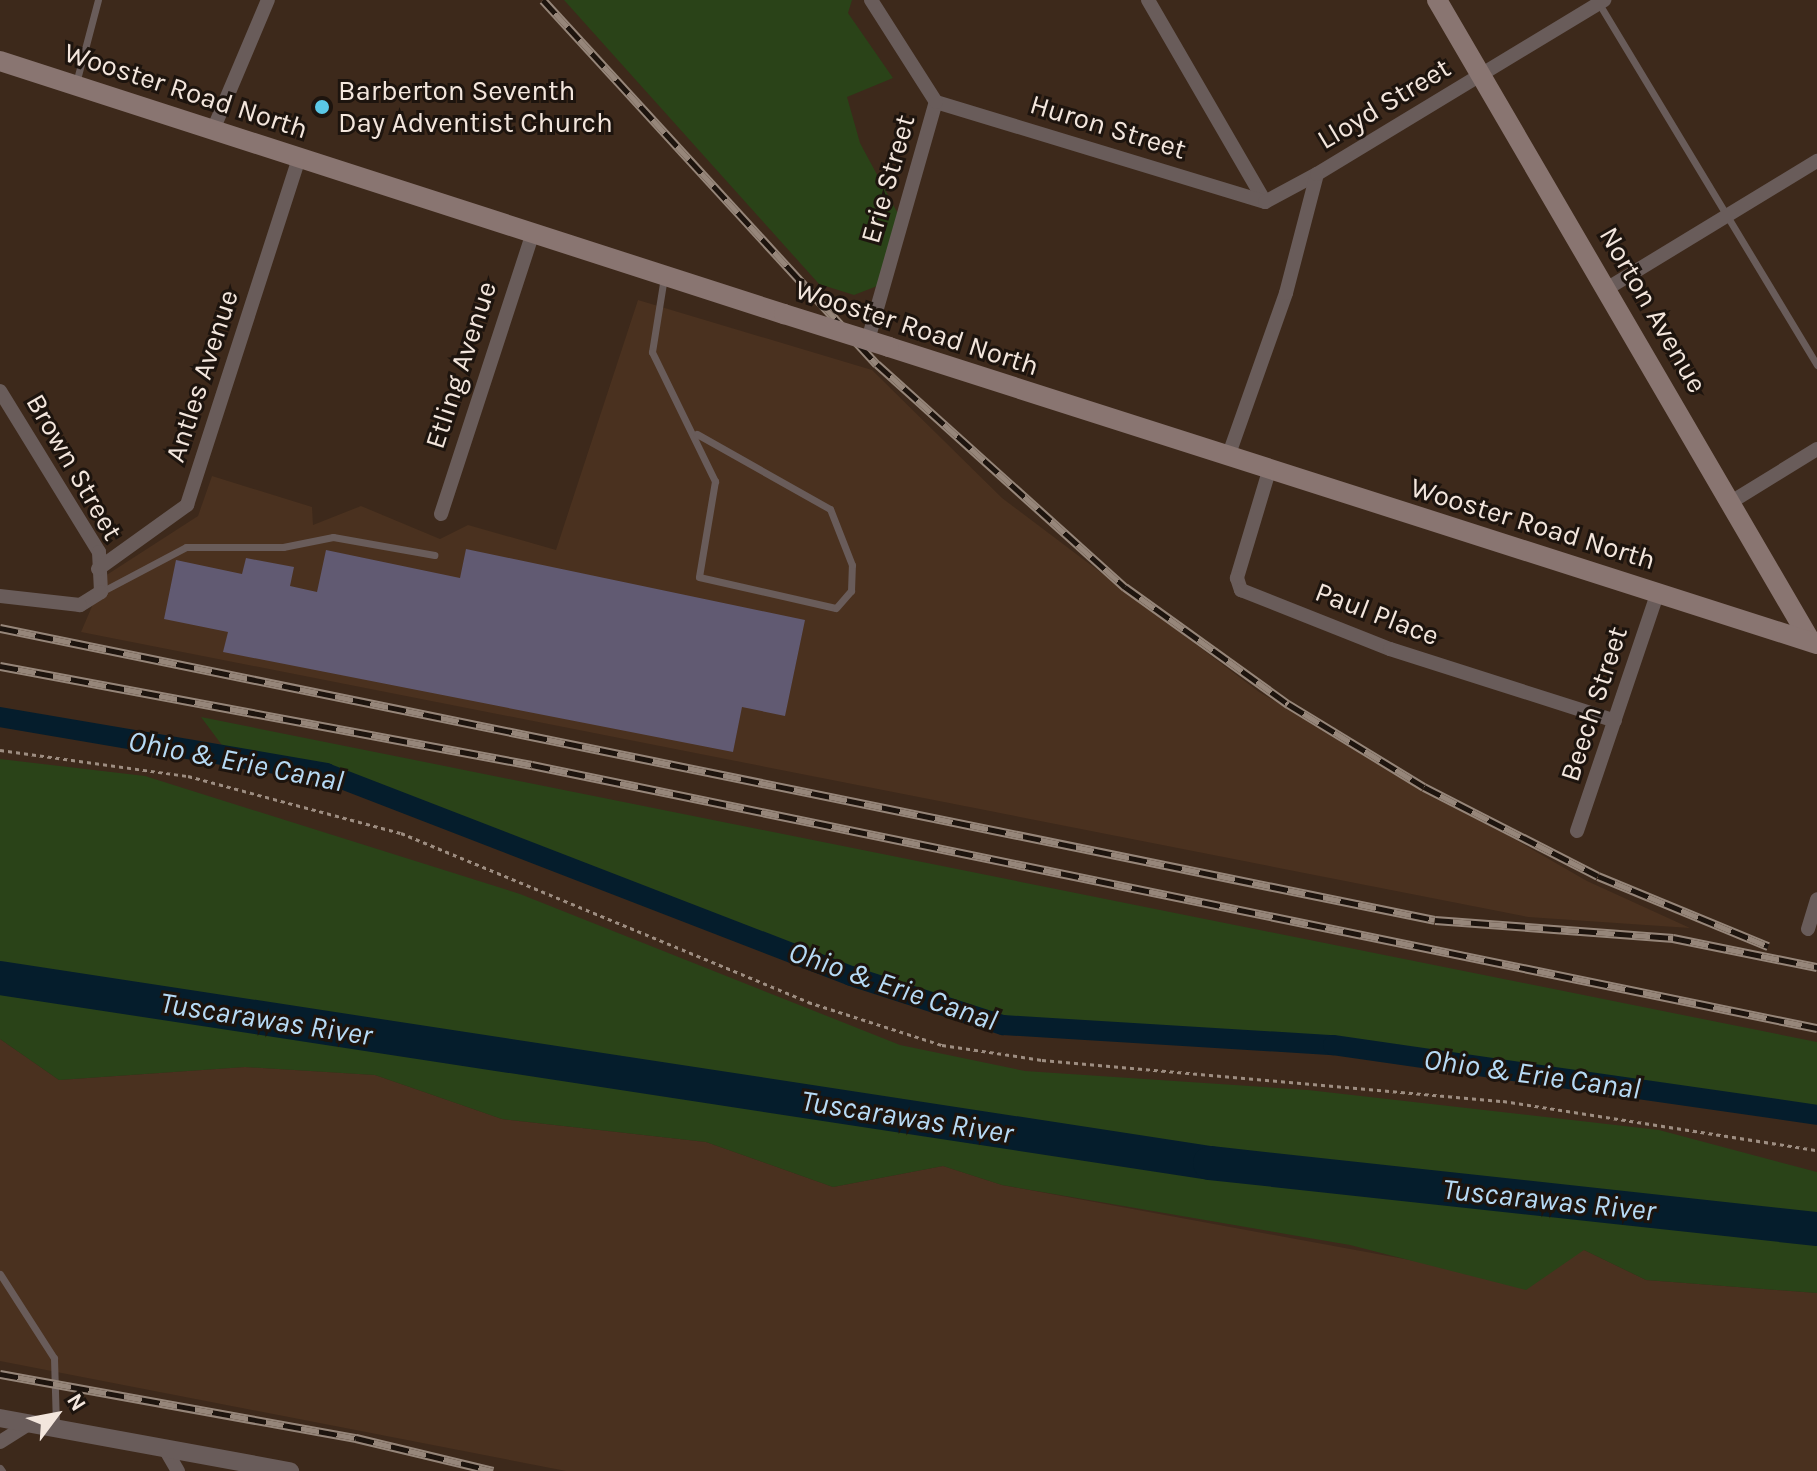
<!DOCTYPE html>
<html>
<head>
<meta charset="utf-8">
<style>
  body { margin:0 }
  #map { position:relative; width:1817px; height:1471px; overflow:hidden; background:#3d291b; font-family:Karla,sans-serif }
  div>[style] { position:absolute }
  .built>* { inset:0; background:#4a311f }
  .green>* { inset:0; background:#2a4318 }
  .canal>* { height:20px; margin:-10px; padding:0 10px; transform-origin:10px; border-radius:10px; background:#051d2c }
  .river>* { height:34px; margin:-17px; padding:0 17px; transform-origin:17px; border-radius:17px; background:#051d2c }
  .building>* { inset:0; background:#615a72 }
  .path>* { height:3px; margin-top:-1.5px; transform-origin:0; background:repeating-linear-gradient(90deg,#9d8d81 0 4px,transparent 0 8px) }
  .service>* { height:7px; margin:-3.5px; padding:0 3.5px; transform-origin:3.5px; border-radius:3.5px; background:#695c5a }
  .minor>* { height:14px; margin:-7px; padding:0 7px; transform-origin:7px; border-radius:7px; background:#695c5a }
  .tertiary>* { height:18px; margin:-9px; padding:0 9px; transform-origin:9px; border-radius:9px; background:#695c5a }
  .secondary>* { height:20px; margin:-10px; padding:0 10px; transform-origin:10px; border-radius:10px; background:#897571 }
  .rail>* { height:9px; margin-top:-4.5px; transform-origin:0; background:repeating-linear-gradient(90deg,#1d140e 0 18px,#96867a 0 36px); box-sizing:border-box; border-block:2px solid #96867a }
  .secondary-bridge>* { height:20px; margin:-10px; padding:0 10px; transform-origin:10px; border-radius:10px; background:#897571 }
  .dots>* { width:22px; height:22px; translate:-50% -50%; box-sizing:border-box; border:4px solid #1d140e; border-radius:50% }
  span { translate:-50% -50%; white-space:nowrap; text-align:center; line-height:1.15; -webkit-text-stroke:6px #1d140e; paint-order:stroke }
  .street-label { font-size:28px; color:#f3e6dd }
  .poi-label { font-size:28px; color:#f3e6dd }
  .left { translate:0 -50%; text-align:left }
  .water-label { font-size:30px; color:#b6daf5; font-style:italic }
  .north { position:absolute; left:16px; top:1375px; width:80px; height:80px; -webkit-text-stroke:6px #1d140e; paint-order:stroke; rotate:58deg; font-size:22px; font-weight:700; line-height:32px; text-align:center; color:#f3e6dd }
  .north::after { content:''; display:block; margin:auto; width:28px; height:36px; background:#f3e6dd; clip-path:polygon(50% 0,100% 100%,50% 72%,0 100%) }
</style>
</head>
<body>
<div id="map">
  <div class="built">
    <div style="clip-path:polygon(638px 300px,872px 370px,1002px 498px,1259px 692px,1587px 881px,1690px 928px,1528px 917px,81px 632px,105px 576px,198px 516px,212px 476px,312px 507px,313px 525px,361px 506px,440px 539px,468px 525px,556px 550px)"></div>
    <div style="clip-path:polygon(0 1039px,59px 1080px,245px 1067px,375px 1075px,502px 1119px,706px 1142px,833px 1187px,943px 1166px,1002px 1185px,1437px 1265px,1584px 1250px,1646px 1280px,1817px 1293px,1817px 1471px,566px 1471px,0 1361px)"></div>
  </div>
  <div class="green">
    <div style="clip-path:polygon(564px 0,852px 0,848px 13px,893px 78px,847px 97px,860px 143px,903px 223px,885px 283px,854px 295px,819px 284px)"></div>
    <div style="clip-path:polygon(201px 717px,1817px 1042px,1817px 1115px,1333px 1045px,1003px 1025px,326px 773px,230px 756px)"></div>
    <div style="clip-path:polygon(0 759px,145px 776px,520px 894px,900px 1045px,1025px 1071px,1308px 1090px,1659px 1130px,1817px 1172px,1817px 1293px,1646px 1280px,1584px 1250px,1526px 1290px,1350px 1245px,1002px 1185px,943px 1166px,833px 1187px,706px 1142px,502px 1119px,375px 1075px,245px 1067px,59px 1080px,0 1039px)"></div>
  </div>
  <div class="canal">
    <div style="left:0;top:717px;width:331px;rotate:9.7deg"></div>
    <div style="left:326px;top:773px;width:563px;rotate:21.14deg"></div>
    <div style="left:851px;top:976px;width:160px;rotate:17.9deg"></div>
    <div style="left:1003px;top:1025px;width:331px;rotate:3.5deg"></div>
    <div style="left:1333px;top:1045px;width:489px;rotate:8.2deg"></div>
  </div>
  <div class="river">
    <div style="left:0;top:978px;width:1224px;rotate:8.69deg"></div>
    <div style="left:1210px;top:1163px;width:611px;rotate:6.21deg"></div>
  </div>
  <div class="building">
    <div style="clip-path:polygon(466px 549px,805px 620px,785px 716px,742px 707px,733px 752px,223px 652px,228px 632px,164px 619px,176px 560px,242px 574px,246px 558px,294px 567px,290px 586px,317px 592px,326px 550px,460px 578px)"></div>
  </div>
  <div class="path">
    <div style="left:0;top:750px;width:190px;rotate:7.9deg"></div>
    <div style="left:188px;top:776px;width:220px;rotate:15deg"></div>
    <div style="left:401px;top:833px;width:441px;rotate:22.5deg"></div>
    <div style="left:808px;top:1002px;width:141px;rotate:17.8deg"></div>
    <div style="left:942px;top:1045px;width:101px;rotate:8.5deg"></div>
    <div style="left:1042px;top:1060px;width:463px;rotate:5.1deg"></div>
    <div style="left:1503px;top:1101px;width:318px;rotate:8.9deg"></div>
  </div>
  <div class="service">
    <div style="left:1598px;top:2px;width:424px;rotate:58.9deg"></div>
    <div style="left:76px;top:83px;width:86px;rotate:-75.2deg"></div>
    <div style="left:664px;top:277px;width:76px;rotate:99.1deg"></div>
    <div style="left:652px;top:352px;width:144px;rotate:64deg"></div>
    <div style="left:715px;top:481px;width:97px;rotate:99.5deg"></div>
    <div style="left:699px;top:577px;width:140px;rotate:12.8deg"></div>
    <div style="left:836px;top:608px;width:23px;rotate:-49deg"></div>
    <div style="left:851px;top:591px;width:26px;rotate:-88deg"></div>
    <div style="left:852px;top:565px;width:60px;rotate:-111.4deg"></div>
    <div style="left:830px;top:509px;width:153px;rotate:-150.6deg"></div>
    <div style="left:101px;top:592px;width:96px;rotate:-27.9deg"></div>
    <div style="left:186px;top:547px;width:97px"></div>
    <div style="left:283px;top:547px;width:51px;rotate:-11.3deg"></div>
    <div style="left:333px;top:537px;width:103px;rotate:10.1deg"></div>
    <div style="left:0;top:1274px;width:100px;rotate:57.3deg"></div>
    <div style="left:54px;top:1358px;width:69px;rotate:88.3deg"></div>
    <div style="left:0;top:1468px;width:4px;rotate:56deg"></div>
  </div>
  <div class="minor">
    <div style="left:1148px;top:0;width:233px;rotate:59.9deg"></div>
    <div style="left:936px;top:102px;width:344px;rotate:16.9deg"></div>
    <div style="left:213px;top:130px;width:141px;rotate:-67.1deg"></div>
    <div style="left:1265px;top:202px;width:59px;rotate:-28.3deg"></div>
    <div style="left:1608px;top:288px;width:245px;rotate:-31.3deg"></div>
    <div style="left:868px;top:340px;width:248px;rotate:-74.1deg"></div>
    <div style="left:936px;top:102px;width:121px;rotate:-122.5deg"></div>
    <div style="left:0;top:391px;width:189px;rotate:58.4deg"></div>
    <div style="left:99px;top:552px;width:40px;rotate:87.1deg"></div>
    <div style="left:101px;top:592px;width:25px;rotate:148deg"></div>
    <div style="left:80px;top:605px;width:81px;rotate:-173.6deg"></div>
    <div style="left:1229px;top:454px;width:171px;rotate:-70.5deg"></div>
    <div style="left:1286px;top:293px;width:123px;rotate:-75.4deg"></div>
    <div style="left:1317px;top:174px;width:336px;rotate:-31.2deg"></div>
    <div style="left:1269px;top:471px;width:112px;rotate:106.7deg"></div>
    <div style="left:1237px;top:578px;width:13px;rotate:72deg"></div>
    <div style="left:1241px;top:590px;width:160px;rotate:21.6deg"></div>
    <div style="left:1390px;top:649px;width:236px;rotate:17.7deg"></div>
    <div style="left:1731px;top:502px;width:101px;rotate:-31.6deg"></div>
    <div style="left:441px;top:514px;width:297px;rotate:-71.9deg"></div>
    <div style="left:98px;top:569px;width:110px;rotate:-35.7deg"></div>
    <div style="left:187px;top:505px;width:365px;rotate:-72.1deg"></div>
    <div style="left:1577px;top:831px;width:252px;rotate:-71.3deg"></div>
    <div style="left:1808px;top:929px;width:31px;rotate:-73deg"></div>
    <div style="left:0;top:1442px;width:36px;rotate:-32deg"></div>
    <div style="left:164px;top:1447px;width:28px;rotate:60deg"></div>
  </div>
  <div class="tertiary">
    <div style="left:0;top:1418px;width:295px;rotate:10.4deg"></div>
  </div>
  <div class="secondary">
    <div style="left:1437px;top:0;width:741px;rotate:59.77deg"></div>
    <div style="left:0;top:61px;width:824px;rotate:17.89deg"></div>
    <div style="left:889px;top:347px;width:974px;rotate:17.75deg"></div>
  </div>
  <div class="rail">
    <div style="left:543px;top:0;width:494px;rotate:47.5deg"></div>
    <div style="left:877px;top:364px;width:334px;rotate:42deg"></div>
    <div style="left:1125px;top:587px;width:201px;rotate:35.7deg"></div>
    <div style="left:1288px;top:704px;width:159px;rotate:31.4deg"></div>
    <div style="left:1424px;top:787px;width:195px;rotate:27.1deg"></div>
    <div style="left:1598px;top:876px;width:184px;rotate:22.4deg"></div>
    <div style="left:0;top:628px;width:1464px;rotate:11.5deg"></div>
    <div style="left:1435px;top:920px;width:239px;rotate:4.3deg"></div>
    <div style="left:1673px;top:938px;width:147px;rotate:11.4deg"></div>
    <div style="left:0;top:666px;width:541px;rotate:10.54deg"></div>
    <div style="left:532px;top:765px;width:1312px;rotate:11.57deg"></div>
    <div style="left:0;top:1374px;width:362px;rotate:10.2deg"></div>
    <div style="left:356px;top:1438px;width:141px;rotate:13.5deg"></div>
  </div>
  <div class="secondary-bridge">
    <div style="left:784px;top:314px;width:110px;rotate:17.4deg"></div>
  </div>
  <div class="dots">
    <div style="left:322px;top:107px;background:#5bc8e7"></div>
  </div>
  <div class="street-label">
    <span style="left:186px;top:91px;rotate:18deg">Wooster Road North</span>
    <span style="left:1384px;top:104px;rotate:-31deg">Lloyd Street</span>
    <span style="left:1108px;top:127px;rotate:17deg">Huron Street</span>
    <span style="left:888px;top:179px;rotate:-74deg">Erie Street</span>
    <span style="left:1653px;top:310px;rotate:60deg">Norton Avenue</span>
    <span style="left:917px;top:328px;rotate:18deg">Wooster Road North</span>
    <span style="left:461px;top:365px;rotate:-72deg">Etling Avenue</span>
    <span style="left:202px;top:376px;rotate:-72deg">Antles Avenue</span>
    <span style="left:74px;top:467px;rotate:60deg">Brown Street</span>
    <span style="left:1533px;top:524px;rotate:17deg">Wooster Road North</span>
    <span style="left:1377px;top:614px;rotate:21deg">Paul Place</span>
    <span style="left:1594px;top:704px;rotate:-72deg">Beech Street</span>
  </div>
  <div class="poi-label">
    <span class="left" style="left:338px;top:107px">Barberton Seventh<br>Day Adventist Church</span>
  </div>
  <div class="water-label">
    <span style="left:236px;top:761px;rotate:11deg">Ohio &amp; Erie Canal</span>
    <span style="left:893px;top:986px;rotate:19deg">Ohio &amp; Erie Canal</span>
    <span style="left:266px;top:1019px;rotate:9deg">Tuscarawas River</span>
    <span style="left:1532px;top:1074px;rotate:8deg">Ohio &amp; Erie Canal</span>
    <span style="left:907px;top:1117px;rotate:9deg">Tuscarawas River</span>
    <span style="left:1549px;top:1200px;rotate:6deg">Tuscarawas River</span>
  </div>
  <div class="north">N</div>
</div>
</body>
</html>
